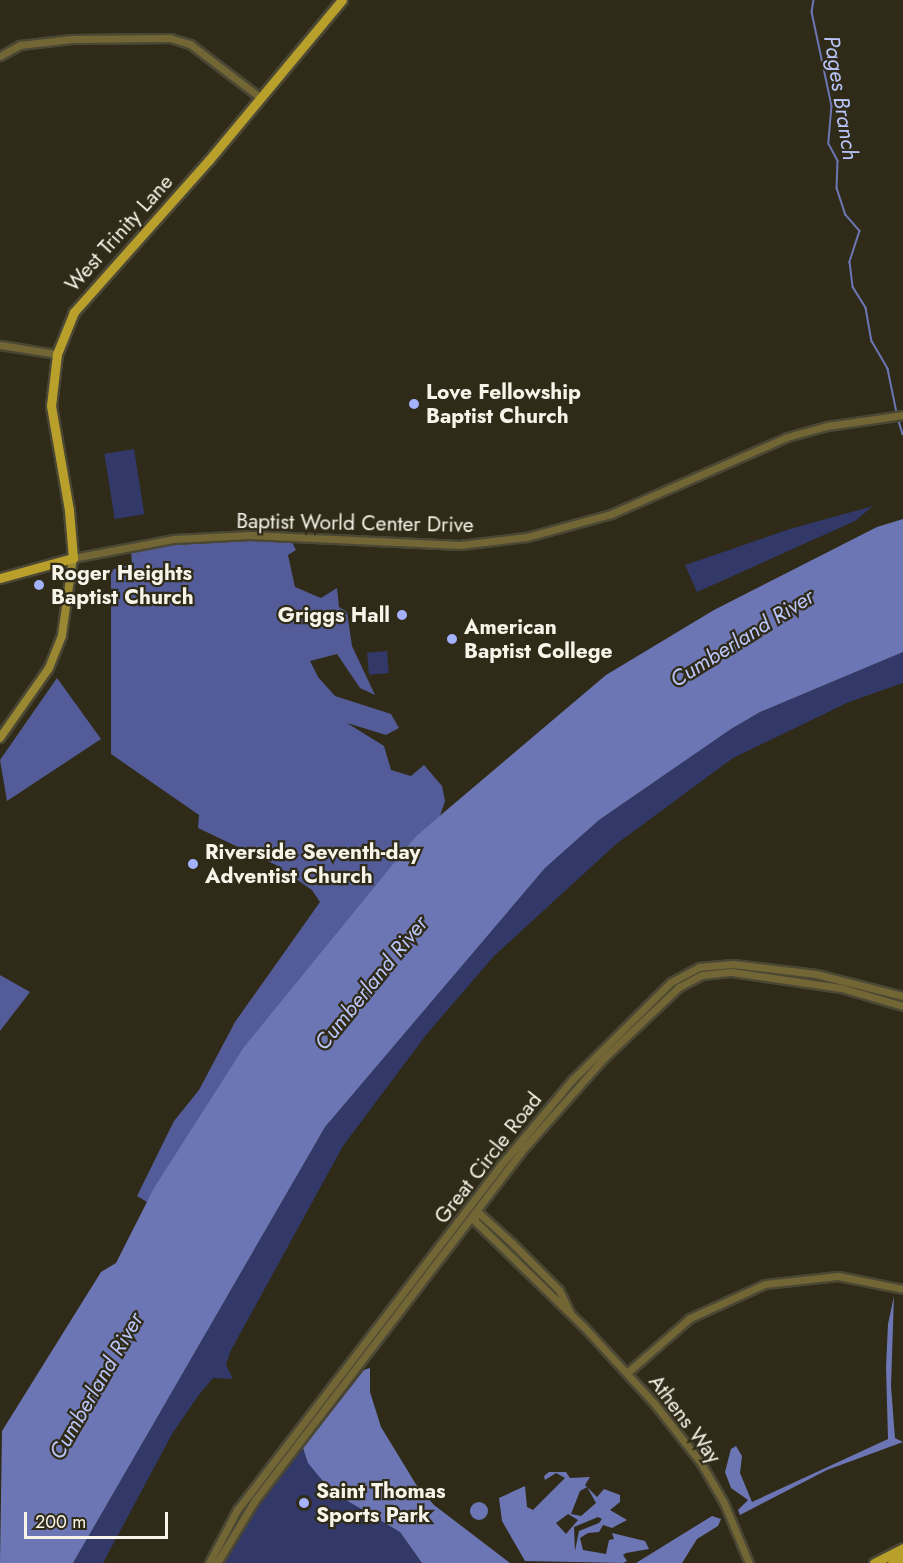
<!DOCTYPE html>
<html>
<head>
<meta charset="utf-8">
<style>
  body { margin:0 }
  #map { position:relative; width:903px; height:1563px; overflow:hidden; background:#2f2b18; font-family:Jost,sans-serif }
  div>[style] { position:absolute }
  .green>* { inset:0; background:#323969; transform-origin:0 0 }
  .forest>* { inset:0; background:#535c98 }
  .water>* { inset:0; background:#6c76b4 }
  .round { border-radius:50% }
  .stream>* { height:1.5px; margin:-0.75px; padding:0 0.75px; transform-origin:0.75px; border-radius:0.75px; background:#6c76b4 }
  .roads { filter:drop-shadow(2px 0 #4b4735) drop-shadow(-2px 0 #4b4735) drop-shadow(0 2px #4b4735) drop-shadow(0 -2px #4b4735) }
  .tertiary>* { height:7px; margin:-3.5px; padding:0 3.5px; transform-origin:3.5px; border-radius:3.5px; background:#726635 }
  .secondary>* { height:8px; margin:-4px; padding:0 4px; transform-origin:4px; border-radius:4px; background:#9a8732 }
  .primary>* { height:9px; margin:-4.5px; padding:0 4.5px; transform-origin:4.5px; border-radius:4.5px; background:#b9a02b }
  .dots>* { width:16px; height:16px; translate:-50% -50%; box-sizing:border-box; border:3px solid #2f2b18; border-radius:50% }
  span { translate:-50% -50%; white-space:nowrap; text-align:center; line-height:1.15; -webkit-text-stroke:4.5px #2f2b18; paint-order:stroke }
  .street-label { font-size:21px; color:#f7f4e9 }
  .poi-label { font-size:21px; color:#f7f4e9; font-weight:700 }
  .left { translate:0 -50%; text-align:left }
  .right { translate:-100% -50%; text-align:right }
  .water-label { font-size:22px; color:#bac5fa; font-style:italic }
  .scale { position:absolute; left:24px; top:1512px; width:144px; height:27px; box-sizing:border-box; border:3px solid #f7f4e9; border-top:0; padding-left:8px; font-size:18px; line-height:21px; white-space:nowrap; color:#f7f4e9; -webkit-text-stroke:4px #2f2b18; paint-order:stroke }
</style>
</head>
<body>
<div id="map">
  <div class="green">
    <div style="left:134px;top:449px;width:66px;height:30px;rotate:81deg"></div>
    <div style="clip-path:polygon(873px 506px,855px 521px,697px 592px,685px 565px,790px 529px)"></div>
    <div style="left:387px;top:651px;width:22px;height:20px;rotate:85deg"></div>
    <div style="clip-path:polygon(903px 652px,903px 683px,849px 702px,733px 758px,615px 845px,494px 956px,426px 1035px,343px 1146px,230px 1352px,226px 1365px,233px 1379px,213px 1378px,198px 1396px,172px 1434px,103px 1563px,73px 1563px,325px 1127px,545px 868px,599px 820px,731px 729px,760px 712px)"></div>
    <div style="clip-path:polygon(300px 1445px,326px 1487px,400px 1532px,422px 1563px,223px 1563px,245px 1520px)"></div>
  </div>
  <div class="forest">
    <div style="clip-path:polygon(289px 536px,296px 550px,288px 555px,295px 587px,321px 598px,337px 588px,339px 607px,347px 612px,352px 646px,375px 695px,360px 688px,337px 654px,310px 661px,318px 677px,335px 696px,391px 714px,399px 728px,386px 735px,347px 723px,384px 746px,391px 770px,411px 776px,424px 765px,442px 786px,445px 801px,440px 816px,416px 836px,147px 1202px,137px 1196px,174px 1121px,199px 1090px,235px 1022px,320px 902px,312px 890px,276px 865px,198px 828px,199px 815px,111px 754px,111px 570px,132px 564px,131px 550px,168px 544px,174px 539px)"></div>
    <div style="clip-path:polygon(57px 678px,101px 739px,7px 801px,0 760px)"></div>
    <div style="clip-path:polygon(0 975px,30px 992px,0 1031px)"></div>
  </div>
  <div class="water">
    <div style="clip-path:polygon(903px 519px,903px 652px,760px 712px,731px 729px,599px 820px,545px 868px,325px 1127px,73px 1563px,0 1563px,2px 1431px,101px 1272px,116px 1263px,154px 1188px,244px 1047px,416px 836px,606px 675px,714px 610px,877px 527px)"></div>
    <div style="clip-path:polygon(894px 1296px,891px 1386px,895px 1438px,903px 1442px,827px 1470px,740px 1515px,738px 1510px,748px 1500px,731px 1488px,725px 1472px,731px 1449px,736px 1446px,742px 1456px,740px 1473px,752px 1502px,888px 1439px,886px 1367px,888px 1324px)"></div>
    <div style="clip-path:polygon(370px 1368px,370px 1392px,381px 1427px,417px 1486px,434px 1505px,510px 1563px,422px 1563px,400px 1532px,331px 1491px,308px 1463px,303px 1448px,364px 1370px)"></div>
    <div style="clip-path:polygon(evenodd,549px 1472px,566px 1472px,570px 1478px,590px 1477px,585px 1485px,597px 1497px,604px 1489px,620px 1495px,620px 1502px,610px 1510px,627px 1520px,612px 1528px,603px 1525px,599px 1532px,588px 1533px,580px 1538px,583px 1550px,606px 1554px,609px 1540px,614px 1539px,612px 1533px,645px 1541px,649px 1549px,626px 1553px,623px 1555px,627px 1561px,623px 1563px,525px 1561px,502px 1521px,499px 1498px,525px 1486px,527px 1507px,533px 1510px,565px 1478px,556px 1473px,545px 1480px,544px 1476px,549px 1472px,587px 1487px,596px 1503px,581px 1516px,571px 1514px,580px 1491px,587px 1487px,549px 1472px,568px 1514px,578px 1520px,566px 1534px,556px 1523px,568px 1514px,549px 1472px,598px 1517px,602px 1519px,599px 1523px,579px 1531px,575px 1551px,574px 1527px,598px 1517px)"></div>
    <div class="round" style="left:470px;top:1502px;width:18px;height:18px"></div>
    <div style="clip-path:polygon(712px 1516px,721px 1519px,718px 1526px,697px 1539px,682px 1563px,636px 1563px)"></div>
  </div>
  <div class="stream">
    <div style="left:814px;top:0;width:12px;rotate:99deg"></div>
    <div style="left:812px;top:12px;width:96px;rotate:78deg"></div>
    <div style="left:832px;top:106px;width:38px;rotate:95deg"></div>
    <div style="left:829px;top:144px;width:19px;rotate:62deg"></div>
    <div style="left:838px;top:161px;width:27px;rotate:92deg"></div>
    <div style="left:837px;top:188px;width:28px;rotate:72deg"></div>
    <div style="left:846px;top:215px;width:21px;rotate:49deg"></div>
    <div style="left:860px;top:231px;width:33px;rotate:108deg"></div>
    <div style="left:850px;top:262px;width:25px;rotate:83deg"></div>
    <div style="left:853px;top:287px;width:25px;rotate:58deg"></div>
    <div style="left:866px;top:308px;width:34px;rotate:80deg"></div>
    <div style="left:872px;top:341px;width:32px;rotate:60deg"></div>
    <div style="left:888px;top:369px;width:45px;rotate:78.4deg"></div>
    <div style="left:898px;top:418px;width:17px;rotate:73deg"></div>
  </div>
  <div class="roads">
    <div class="tertiary">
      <div style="left:0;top:56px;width:23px;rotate:-29deg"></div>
      <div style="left:20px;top:45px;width:52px;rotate:-6.6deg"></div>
      <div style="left:72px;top:39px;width:98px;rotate:-0.6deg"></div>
      <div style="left:170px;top:38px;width:21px;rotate:17deg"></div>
      <div style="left:190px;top:44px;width:89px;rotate:37.3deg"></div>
      <div style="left:0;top:345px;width:58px;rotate:9deg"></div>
      <div style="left:73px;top:558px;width:103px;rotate:-10.7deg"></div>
      <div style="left:174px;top:539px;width:76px;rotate:-3deg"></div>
      <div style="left:250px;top:535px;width:210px;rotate:2.7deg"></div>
      <div style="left:460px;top:545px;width:67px;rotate:-6.8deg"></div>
      <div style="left:527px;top:537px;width:87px;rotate:-15.3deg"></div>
      <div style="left:611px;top:514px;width:192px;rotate:-23.6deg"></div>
      <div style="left:787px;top:437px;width:41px;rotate:-15.4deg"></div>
      <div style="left:827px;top:426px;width:77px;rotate:-8.2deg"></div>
      <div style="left:474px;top:1214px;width:6px"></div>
      <div style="left:480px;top:1214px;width:43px;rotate:42.2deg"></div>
      <div style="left:512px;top:1243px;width:66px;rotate:45deg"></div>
      <div style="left:559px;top:1290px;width:25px;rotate:64deg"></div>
      <div style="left:475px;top:1215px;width:6px;rotate:90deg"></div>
      <div style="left:475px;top:1221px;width:152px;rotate:44.2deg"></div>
      <div style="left:584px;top:1327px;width:103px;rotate:47.4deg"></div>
      <div style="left:654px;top:1403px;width:76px;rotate:51.9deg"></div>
      <div style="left:701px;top:1463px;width:46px;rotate:60.1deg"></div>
      <div style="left:724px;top:1503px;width:65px;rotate:67.4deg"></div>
      <div style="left:628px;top:1372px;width:82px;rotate:-41.1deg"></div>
      <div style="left:690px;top:1318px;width:82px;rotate:-24.4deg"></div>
      <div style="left:765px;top:1284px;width:73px;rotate:-6.3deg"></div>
      <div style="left:838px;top:1276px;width:66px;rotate:11.3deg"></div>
      <div style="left:209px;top:1563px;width:60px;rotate:-62.2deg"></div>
      <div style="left:237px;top:1510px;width:432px;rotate:-52.6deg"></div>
      <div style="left:499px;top:1167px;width:114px;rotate:-50deg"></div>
      <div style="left:572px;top:1080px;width:139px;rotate:-44.7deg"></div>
      <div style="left:671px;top:982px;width:32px;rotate:-28deg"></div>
      <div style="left:699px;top:967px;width:34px;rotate:-5deg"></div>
      <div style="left:733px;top:964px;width:84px;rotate:6.9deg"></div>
      <div style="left:816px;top:974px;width:90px;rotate:14.2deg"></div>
      <div style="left:217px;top:1563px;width:74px;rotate:-58.9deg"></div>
      <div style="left:255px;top:1500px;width:446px;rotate:-52.6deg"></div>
      <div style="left:526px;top:1146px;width:116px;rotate:-48.5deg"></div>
      <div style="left:603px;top:1059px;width:105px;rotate:-43.5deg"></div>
      <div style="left:679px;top:987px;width:26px;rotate:-28deg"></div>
      <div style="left:702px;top:975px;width:30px;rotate:-6deg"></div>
      <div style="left:732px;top:972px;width:110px;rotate:8.4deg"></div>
      <div style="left:841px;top:988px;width:65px;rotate:16.2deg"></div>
    </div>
    <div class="secondary">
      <div style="left:0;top:738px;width:85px;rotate:-55deg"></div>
      <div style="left:49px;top:668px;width:35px;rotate:-68deg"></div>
      <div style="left:62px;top:635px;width:78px;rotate:-81.9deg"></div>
    </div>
    <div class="primary">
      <div style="left:0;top:578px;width:76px;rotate:-15.3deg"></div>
      <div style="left:73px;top:558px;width:48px;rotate:-94.8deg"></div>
      <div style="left:69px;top:510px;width:106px;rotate:-99.8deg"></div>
      <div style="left:51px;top:406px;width:52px;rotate:-83.4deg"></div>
      <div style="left:57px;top:354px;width:45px;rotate:-68deg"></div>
      <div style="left:74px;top:312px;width:203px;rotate:-48.4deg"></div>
      <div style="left:209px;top:160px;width:208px;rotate:-50.3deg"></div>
      <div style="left:874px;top:1563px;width:33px;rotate:-27deg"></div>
      <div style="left:892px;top:1563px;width:13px;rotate:-29deg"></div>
    </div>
  </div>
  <div class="dots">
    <div style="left:414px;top:404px;background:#a4b2fc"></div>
    <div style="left:39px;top:585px;background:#a4b2fc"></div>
    <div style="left:402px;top:615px;background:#a4b2fc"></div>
    <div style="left:452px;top:639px;background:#a4b2fc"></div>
    <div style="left:193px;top:864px;background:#a4b2fc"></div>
    <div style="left:304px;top:1503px;background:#a4b2fc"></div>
  </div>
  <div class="street-label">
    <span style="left:119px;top:233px;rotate:-48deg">West Trinity Lane</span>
    <span style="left:355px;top:523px;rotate:1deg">Baptist World Center Drive</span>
    <span style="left:488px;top:1158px;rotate:-52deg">Great Circle Road</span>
    <span style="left:685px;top:1419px;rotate:53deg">Athens Way</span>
  </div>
  <div class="poi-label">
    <span class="left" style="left:426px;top:404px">Love Fellowship<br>Baptist Church</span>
    <span class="left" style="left:51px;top:585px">Roger Heights<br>Baptist Church</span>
    <span class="right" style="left:390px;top:615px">Griggs Hall</span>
    <span class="left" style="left:464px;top:639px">American<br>Baptist College</span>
    <span class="left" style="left:205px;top:864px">Riverside Seventh-day<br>Adventist Church</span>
    <span class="left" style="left:316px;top:1503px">Saint Thomas<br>Sports Park</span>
  </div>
  <div class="water-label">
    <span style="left:841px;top:98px;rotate:81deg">Pages Branch</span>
    <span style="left:742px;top:638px;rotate:-32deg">Cumberland River</span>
    <span style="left:371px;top:983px;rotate:-51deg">Cumberland River</span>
    <span style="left:96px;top:1386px;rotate:-60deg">Cumberland River</span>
  </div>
  <div class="scale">200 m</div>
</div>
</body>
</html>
